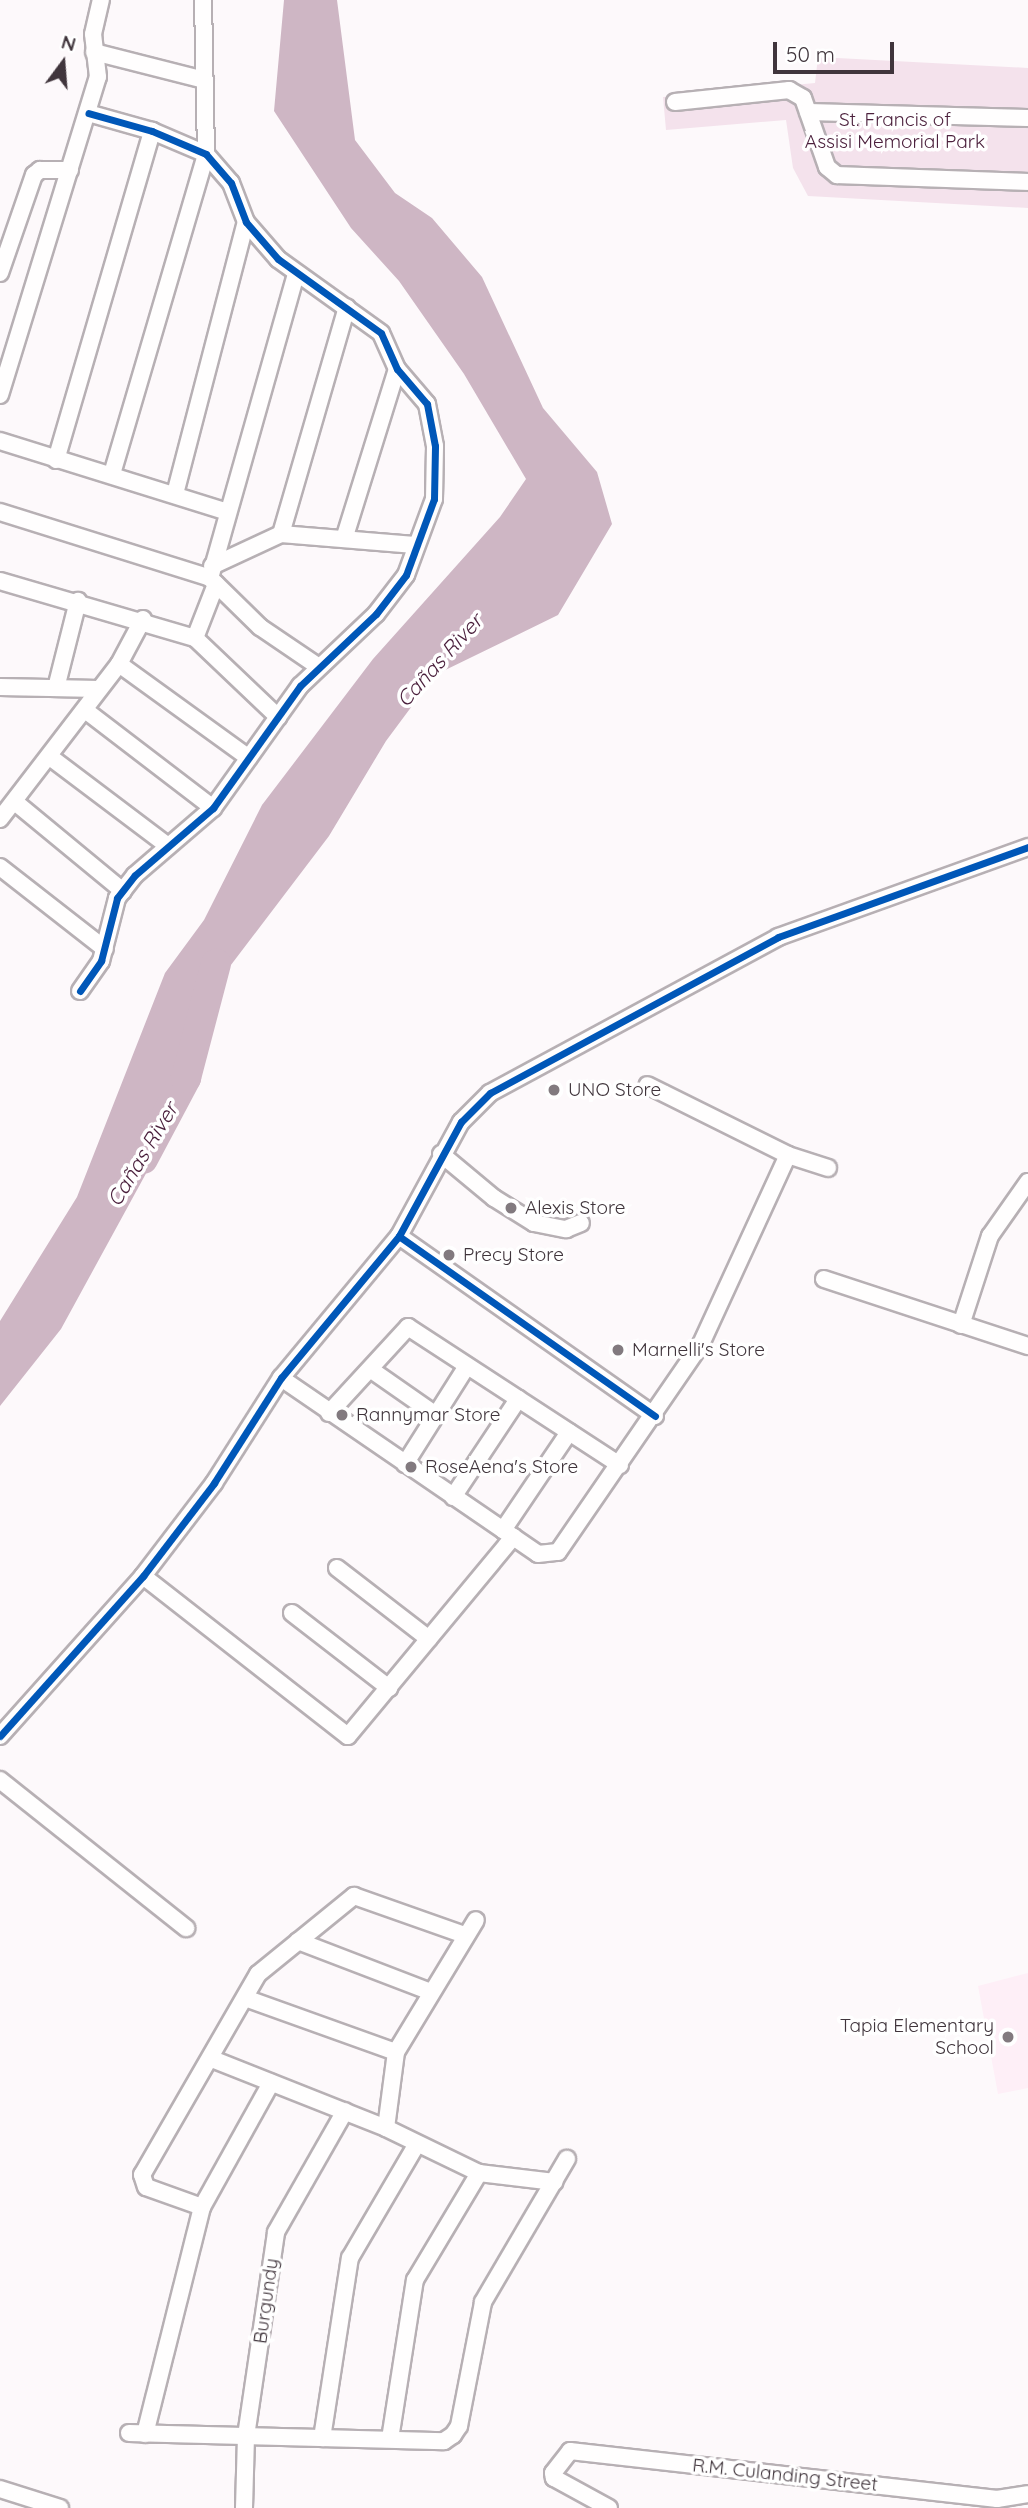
<!DOCTYPE html>
<html>
<head>
<meta charset="utf-8">
<style>
  body { margin:0 }
  #map { position:relative; width:1028px; height:2508px; overflow:hidden; background:#fdf9fb; font-family:Quicksand,sans-serif }
  div>[style] { position:absolute }
  .built>* { inset:0; background:#feeff7 }
  .green>* { inset:0; background:#f4e2ec }
  .water>* { inset:0; background:#ceb6c4 }
  .river>* { height:30px; margin:-15px; padding:0 15px; transform-origin:15px; border-radius:15px; background:#ceb6c4 }
  .roads { filter:drop-shadow(2px 0 #b7b0b4) drop-shadow(-2px 0 #b7b0b4) drop-shadow(0 2px #b7b0b4) drop-shadow(0 -2px #b7b0b4) }
  .street>* { height:16px; margin:-8px; padding:0 8px; transform-origin:8px; border-radius:8px; background:#fffefe }
  .cycleway>* { height:7px; margin:-3.5px; padding:0 3.5px; transform-origin:3.5px; border-radius:3.5px; background:#0057b8 }
  .dots>* { width:19px; height:19px; translate:-50% -50%; box-sizing:border-box; border:4px solid #fff; border-radius:50% }
  span { translate:-50% -50%; white-space:nowrap; text-align:center; line-height:1.15; -webkit-text-stroke:7px #fff; paint-order:stroke }
  .park-label { font-size:19px; color:#4c213d }
  .poi-label { font-size:19px; color:#40353c }
  .left { translate:0 -50%; text-align:left }
  .right { translate:-100% -50%; text-align:right }
  .street-label { font-size:19px; color:#40353c }
  .water-label { font-size:21px; color:#481d3a; font-style:italic }
  .north { position:absolute; left:28px; top:28px; width:70px; height:70px; -webkit-text-stroke:5px #fff; paint-order:stroke; rotate:16deg; font-size:19px; font-weight:700; line-height:28px; text-align:center; color:#40353c }
  .north::after { content:''; display:block; margin:auto; width:24px; height:32px; background:#40353c; clip-path:polygon(50% 0,100% 100%,50% 72%,0 100%) }
  .scale { position:absolute; left:773px; top:42px; width:121px; height:32px; box-sizing:border-box; border:4px solid #40353c; border-top:0; padding-left:9px; font-size:21px; line-height:24px; white-space:nowrap; color:#40353c; -webkit-text-stroke:5px #fff; paint-order:stroke }
</style>
</head>
<body>
<div id="map">
  <div class="built">
    <div style="clip-path:polygon(1028px 1973px,1028px 2088px,998px 2094px,978px 1986px)"></div>
  </div>
  <div class="green">
    <div style="clip-path:polygon(818px 57px,1028px 68px,1028px 208px,808px 196px,793px 168px,786px 120px,666px 130px,663px 97px,815px 83px)"></div>
  </div>
  <div class="water">
    <div style="clip-path:polygon(284px 0,337px 0,355px 140px,395px 193px,432px 218px,482px 277px,543px 408px,597px 472px,612px 524px,558px 615px,435px 675px,386px 741px,329px 836px,199px 1007px,155px 1157px,61px 1329px,0 1406px,0 1321px,77px 1197px,165px 973px,204px 920px,262px 805px,373px 659px,500px 517px,526px 479px,464px 374px,399px 281px,351px 228px,274px 111px)"></div>
  </div>
  <div class="river">
    <div style="left:143px;top:1159px;width:92px;rotate:-62deg"></div>
    <div style="left:186px;top:1078px;width:118px;rotate:-75.3deg"></div>
  </div>
  <div class="roads">
    <div class="street">
      <div style="left:94px;top:52px;width:114px;rotate:14.2deg"></div>
      <div style="left:675px;top:102px;width:115px;rotate:-6deg"></div>
      <div style="left:789px;top:90px;width:16px;rotate:30deg"></div>
      <div style="left:803px;top:98px;width:73px;rotate:70.8deg"></div>
      <div style="left:827px;top:167px;width:13px;rotate:39deg"></div>
      <div style="left:837px;top:175px;width:191px;rotate:2.1deg"></div>
      <div style="left:808px;top:112px;width:220px;rotate:1.6deg"></div>
      <div style="left:0;top:273px;width:104px;rotate:-70.9deg"></div>
      <div style="left:34px;top:175px;width:8px;rotate:-40deg"></div>
      <div style="left:40px;top:170px;width:30px"></div>
      <div style="left:0;top:395px;width:333px;rotate:-72.9deg"></div>
      <div style="left:98px;top:77px;width:43px;rotate:-96.6deg"></div>
      <div style="left:93px;top:34px;width:35px;rotate:-77deg"></div>
      <div style="left:0;top:441px;width:236px;rotate:17.3deg"></div>
      <div style="left:56px;top:460px;width:343px;rotate:-73.7deg"></div>
      <div style="left:112px;top:474px;width:334px;rotate:-73.6deg"></div>
      <div style="left:206px;top:154px;width:154px;rotate:-91.1deg"></div>
      <div style="left:175px;top:494px;width:281px;rotate:-75.4deg"></div>
      <div style="left:0;top:512px;width:220px;rotate:17.4deg"></div>
      <div style="left:210px;top:578px;width:70px;rotate:44.4deg"></div>
      <div style="left:260px;top:627px;width:71px;rotate:34.1deg"></div>
      <div style="left:281px;top:534px;width:236px;rotate:-73.8deg"></div>
      <div style="left:345px;top:536px;width:175px;rotate:-72.7deg"></div>
      <div style="left:212px;top:566px;width:76px;rotate:-24.9deg"></div>
      <div style="left:281px;top:534px;width:134px;rotate:4.7deg"></div>
      <div style="left:210px;top:578px;width:315px;rotate:-74.2deg"></div>
      <div style="left:0;top:581px;width:203px;rotate:16.3deg"></div>
      <div style="left:195px;top:638px;width:115px;rotate:43.6deg"></div>
      <div style="left:195px;top:638px;width:58px;rotate:-68.7deg"></div>
      <div style="left:119px;top:664px;width:160px;rotate:35.9deg"></div>
      <div style="left:0;top:687px;width:99px;rotate:1.2deg"></div>
      <div style="left:56px;top:688px;width:90px;rotate:-75.8deg"></div>
      <div style="left:85px;top:710px;width:161px;rotate:37.4deg"></div>
      <div style="left:50px;top:757px;width:148px;rotate:37deg"></div>
      <div style="left:15px;top:802px;width:140px;rotate:39.5deg"></div>
      <div style="left:0;top:819px;width:195px;rotate:-52.5deg"></div>
      <div style="left:119px;top:664px;width:51px;rotate:-61.9deg"></div>
      <div style="left:0;top:867px;width:133px;rotate:38deg"></div>
      <div style="left:80px;top:991px;width:37px;rotate:-55deg"></div>
      <div style="left:101px;top:961px;width:65px;rotate:-75.7deg"></div>
      <div style="left:117px;top:898px;width:29px;rotate:-52deg"></div>
      <div style="left:135px;top:875px;width:103px;rotate:-40.7deg"></div>
      <div style="left:213px;top:808px;width:150px;rotate:-54.5deg"></div>
      <div style="left:300px;top:686px;width:105px;rotate:-43.5deg"></div>
      <div style="left:376px;top:614px;width:49px;rotate:-52.4deg"></div>
      <div style="left:406px;top:575px;width:81px;rotate:-69.8deg"></div>
      <div style="left:434px;top:499px;width:53px;rotate:-88.9deg"></div>
      <div style="left:435px;top:446px;width:43px;rotate:-100.8deg"></div>
      <div style="left:427px;top:404px;width:46px;rotate:-130.6deg"></div>
      <div style="left:397px;top:369px;width:39px;rotate:-114deg"></div>
      <div style="left:381px;top:333px;width:127px;rotate:-144.3deg"></div>
      <div style="left:278px;top:259px;width:49px;rotate:-130.9deg"></div>
      <div style="left:246px;top:222px;width:42px;rotate:-111deg"></div>
      <div style="left:231px;top:183px;width:38px;rotate:-131deg"></div>
      <div style="left:206px;top:154px;width:59px;rotate:-156.9deg"></div>
      <div style="left:152px;top:131px;width:66px;rotate:-164.3deg"></div>
      <div style="left:441px;top:1154px;width:69px;rotate:39.7deg"></div>
      <div style="left:494px;top:1198px;width:47px;rotate:32deg"></div>
      <div style="left:534px;top:1223px;width:33px;rotate:11deg"></div>
      <div style="left:566px;top:1229px;width:16px;rotate:-22deg"></div>
      <div style="left:788px;top:1155px;width:42px;rotate:18deg"></div>
      <div style="left:824px;top:1279px;width:215px;rotate:18.2deg"></div>
      <div style="left:961px;top:1325px;width:94px;rotate:-72deg"></div>
      <div style="left:990px;top:1236px;width:66px;rotate:-54.9deg"></div>
      <div style="left:370px;top:1369px;width:80px;rotate:34.9deg"></div>
      <div style="left:281px;top:1378px;width:311px;rotate:34.4deg"></div>
      <div style="left:538px;top:1554px;width:20px;rotate:-6deg"></div>
      <div style="left:558px;top:1552px;width:252px;rotate:-55.5deg"></div>
      <div style="left:701px;top:1344px;width:208px;rotate:-65.3deg"></div>
      <div style="left:788px;top:1155px;width:157px;rotate:-153.6deg"></div>
      <div style="left:329px;top:1413px;width:117px;rotate:-47.4deg"></div>
      <div style="left:408px;top:1327px;width:253px;rotate:33.1deg"></div>
      <div style="left:655px;top:1416px;width:313px;rotate:-144.9deg"></div>
      <div style="left:399px;top:1236px;width:130px;rotate:-61.5deg"></div>
      <div style="left:461px;top:1122px;width:41px;rotate:-45deg"></div>
      <div style="left:490px;top:1093px;width:328px;rotate:-28.4deg"></div>
      <div style="left:778px;top:937px;width:266px;rotate:-19.8deg"></div>
      <div style="left:405px;top:1464px;width:116px;rotate:-57.7deg"></div>
      <div style="left:453px;top:1497px;width:118px;rotate:-56.4deg"></div>
      <div style="left:503px;top:1530px;width:118px;rotate:-56deg"></div>
      <div style="left:337px;top:1568px;width:116px;rotate:37.7deg"></div>
      <div style="left:143px;top:1576px;width:260px;rotate:38deg"></div>
      <div style="left:348px;top:1736px;width:259px;rotate:-50.3deg"></div>
      <div style="left:292px;top:1613px;width:123px;rotate:37.7deg"></div>
      <div style="left:0;top:1736px;width:215px;rotate:-48.2deg"></div>
      <div style="left:143px;top:1576px;width:117px;rotate:-52.6deg"></div>
      <div style="left:214px;top:1483px;width:125px;rotate:-57.5deg"></div>
      <div style="left:281px;top:1378px;width:185px;rotate:-50.3deg"></div>
      <div style="left:0;top:1780px;width:238px;rotate:38.5deg"></div>
      <div style="left:298px;top:1941px;width:142px;rotate:21deg"></div>
      <div style="left:245px;top:1998px;width:160px;rotate:19.7deg"></div>
      <div style="left:212px;top:2059px;width:187px;rotate:21.6deg"></div>
      <div style="left:386px;top:2128px;width:103px;rotate:25.8deg"></div>
      <div style="left:479px;top:2173px;width:76px;rotate:6.8deg"></div>
      <div style="left:386px;top:2128px;width:77px;rotate:-82.5deg"></div>
      <div style="left:396px;top:2052px;width:154px;rotate:-58.8deg"></div>
      <div style="left:202px;top:2207px;width:59px;rotate:-160.3deg"></div>
      <div style="left:146px;top:2187px;width:13px;rotate:-108deg"></div>
      <div style="left:142px;top:2175px;width:232px;rotate:-60deg"></div>
      <div style="left:258px;top:1974px;width:124px;rotate:-39.1deg"></div>
      <div style="left:354px;top:1896px;width:118px;rotate:19.4deg"></div>
      <div style="left:129px;top:2433px;width:315px;rotate:1.5deg"></div>
      <div style="left:444px;top:2441px;width:11px;rotate:-34deg"></div>
      <div style="left:453px;top:2435px;width:11px;rotate:-56deg"></div>
      <div style="left:459px;top:2426px;width:126px;rotate:-79deg"></div>
      <div style="left:483px;top:2302px;width:166px;rotate:-59.6deg"></div>
      <div style="left:145px;top:2434px;width:234px;rotate:-75.9deg"></div>
      <div style="left:202px;top:2207px;width:142px;rotate:-60.9deg"></div>
      <div style="left:322px;top:2438px;width:182px;rotate:-81.2deg"></div>
      <div style="left:350px;top:2258px;width:132px;rotate:-59.6deg"></div>
      <div style="left:390px;top:2439px;width:161px;rotate:-81.1deg"></div>
      <div style="left:415px;top:2280px;width:125px;rotate:-59.1deg"></div>
      <div style="left:0;top:2489px;width:63px;rotate:17.6deg"></div>
      <div style="left:244px;top:2508px;width:72px;rotate:-88.4deg"></div>
      <div style="left:246px;top:2436px;width:206px;rotate:-81.6deg"></div>
      <div style="left:276px;top:2232px;width:139px;rotate:-60.3deg"></div>
      <div style="left:609px;top:2508px;width:63px;rotate:-151.4deg"></div>
      <div style="left:554px;top:2478px;width:5px;rotate:-101deg"></div>
      <div style="left:553px;top:2473px;width:28px;rotate:-52deg"></div>
      <div style="left:570px;top:2451px;width:430px;rotate:6.4deg"></div>
      <div style="left:997px;top:2499px;width:31px;rotate:-9deg"></div>
    </div>
  </div>
  <div class="cycleway">
    <div style="left:80px;top:991px;width:37px;rotate:-55deg"></div>
    <div style="left:101px;top:961px;width:65px;rotate:-75.7deg"></div>
    <div style="left:117px;top:898px;width:29px;rotate:-52deg"></div>
    <div style="left:135px;top:875px;width:103px;rotate:-40.7deg"></div>
    <div style="left:213px;top:808px;width:150px;rotate:-54.5deg"></div>
    <div style="left:300px;top:686px;width:105px;rotate:-43.5deg"></div>
    <div style="left:376px;top:614px;width:49px;rotate:-52.4deg"></div>
    <div style="left:406px;top:575px;width:81px;rotate:-69.8deg"></div>
    <div style="left:434px;top:499px;width:53px;rotate:-88.9deg"></div>
    <div style="left:435px;top:446px;width:43px;rotate:-100.8deg"></div>
    <div style="left:427px;top:404px;width:46px;rotate:-130.6deg"></div>
    <div style="left:397px;top:369px;width:39px;rotate:-114deg"></div>
    <div style="left:381px;top:333px;width:127px;rotate:-144.3deg"></div>
    <div style="left:278px;top:259px;width:49px;rotate:-130.9deg"></div>
    <div style="left:246px;top:222px;width:42px;rotate:-111deg"></div>
    <div style="left:231px;top:183px;width:38px;rotate:-131deg"></div>
    <div style="left:206px;top:154px;width:59px;rotate:-156.9deg"></div>
    <div style="left:152px;top:131px;width:66px;rotate:-164.3deg"></div>
    <div style="left:655px;top:1416px;width:313px;rotate:-144.9deg"></div>
    <div style="left:399px;top:1236px;width:130px;rotate:-61.5deg"></div>
    <div style="left:461px;top:1122px;width:41px;rotate:-45deg"></div>
    <div style="left:490px;top:1093px;width:328px;rotate:-28.4deg"></div>
    <div style="left:778px;top:937px;width:266px;rotate:-19.8deg"></div>
    <div style="left:0;top:1736px;width:215px;rotate:-48.2deg"></div>
    <div style="left:143px;top:1576px;width:117px;rotate:-52.6deg"></div>
    <div style="left:214px;top:1483px;width:125px;rotate:-57.5deg"></div>
    <div style="left:281px;top:1378px;width:185px;rotate:-50.3deg"></div>
  </div>
  <div class="dots">
    <div style="left:554px;top:1090px;background:#827a7f"></div>
    <div style="left:511px;top:1208px;background:#827a7f"></div>
    <div style="left:449px;top:1255px;background:#827a7f"></div>
    <div style="left:618px;top:1350px;background:#827a7f"></div>
    <div style="left:342px;top:1415px;background:#827a7f"></div>
    <div style="left:411px;top:1467px;background:#827a7f"></div>
    <div style="left:1008px;top:2037px;background:#827a7f"></div>
  </div>
  <div class="park-label">
    <span style="left:895px;top:131px">St. Francis of<br>Assisi Memorial Park</span>
  </div>
  <div class="poi-label">
    <span class="left" style="left:568px;top:1090px">UNO Store</span>
    <span class="left" style="left:525px;top:1208px">Alexis Store</span>
    <span class="left" style="left:463px;top:1255px">Precy Store</span>
    <span class="left" style="left:632px;top:1350px">Marnelli's Store</span>
    <span class="left" style="left:356px;top:1415px">Rannymar Store</span>
    <span class="left" style="left:425px;top:1467px">RoseAena's Store</span>
    <span class="right" style="left:994px;top:2037px">Tapia Elementary<br>School</span>
  </div>
  <div class="street-label">
    <span style="left:266px;top:2301px;rotate:-82deg">Burgundy</span>
    <span style="left:785px;top:2475px;rotate:6deg">R.M. Culanding Street</span>
  </div>
  <div class="water-label">
    <span style="left:439px;top:660px;rotate:-48deg">Cañas River</span>
    <span style="left:142px;top:1154px;rotate:-59deg">Cañas River</span>
  </div>
  <div class="north">N</div>
  <div class="scale">50 m</div>
</div>
</body>
</html>
